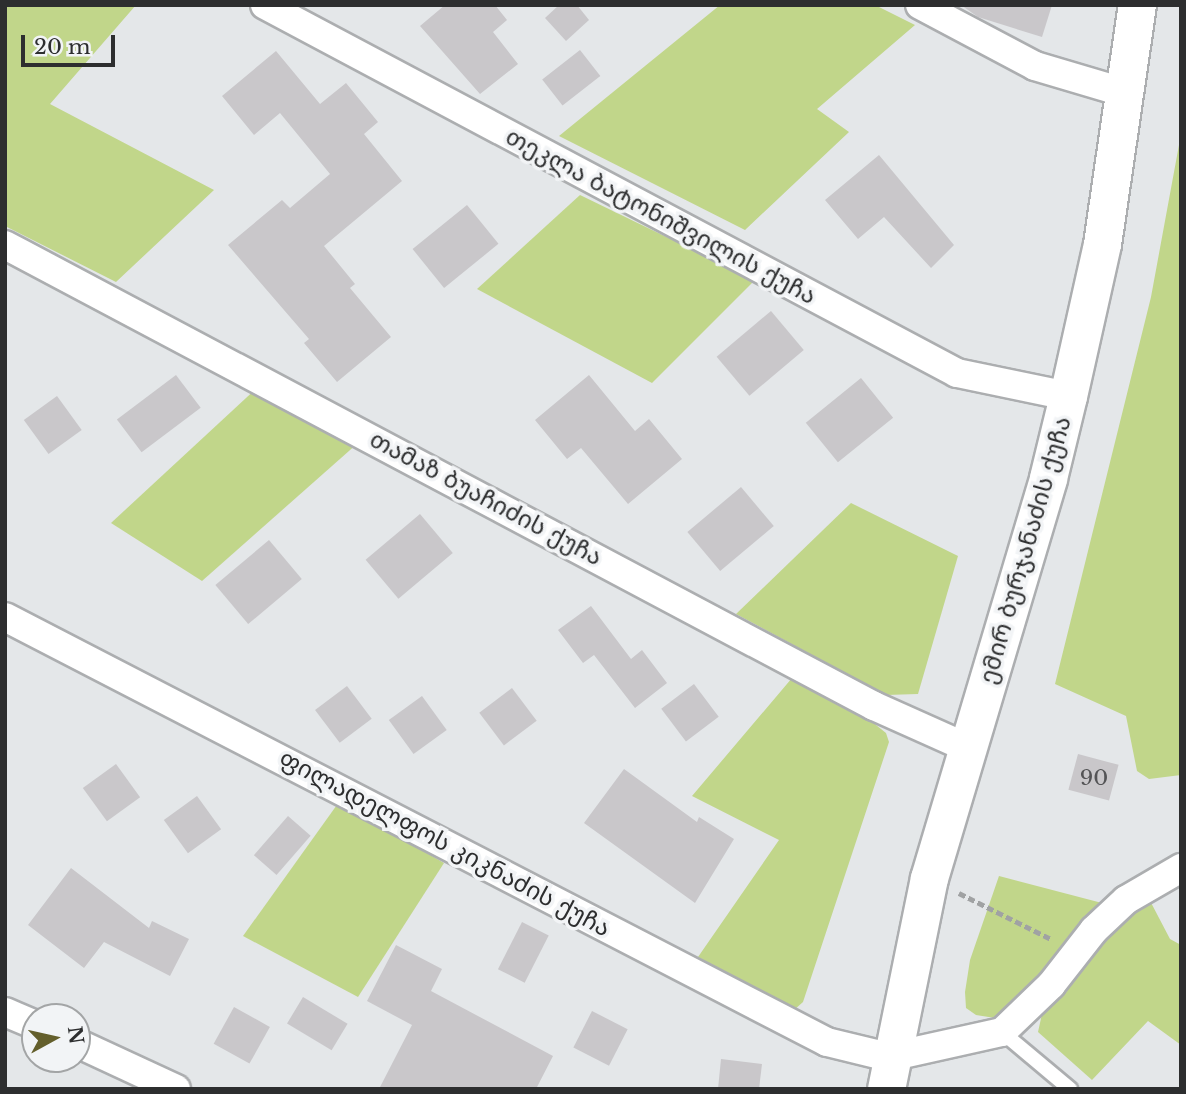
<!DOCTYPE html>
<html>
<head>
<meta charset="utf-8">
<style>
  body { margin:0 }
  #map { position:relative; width:1186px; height:1094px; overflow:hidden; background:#e4e7e9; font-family:"Libre Baskerville","Noto Sans Georgian",serif }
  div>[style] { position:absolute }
  .green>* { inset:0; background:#c1d68a }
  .building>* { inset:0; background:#c9c7ca; transform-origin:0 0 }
  .path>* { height:4.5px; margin-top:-2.25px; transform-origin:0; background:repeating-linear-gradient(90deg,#a0a2a3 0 7px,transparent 0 10.5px) }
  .roads { filter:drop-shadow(2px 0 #acaeb0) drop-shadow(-2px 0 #acaeb0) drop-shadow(0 2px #acaeb0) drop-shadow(0 -2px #acaeb0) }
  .service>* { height:14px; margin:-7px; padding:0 7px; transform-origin:7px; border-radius:7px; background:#fff }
  .minor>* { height:28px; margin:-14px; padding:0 14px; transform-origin:14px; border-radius:14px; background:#fff }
  .tertiary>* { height:37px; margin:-18.5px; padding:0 18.5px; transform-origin:18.5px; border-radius:18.5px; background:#fff }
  span { translate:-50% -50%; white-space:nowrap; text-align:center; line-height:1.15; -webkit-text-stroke:7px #f2f4f6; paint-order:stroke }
  .number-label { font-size:21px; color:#545456 }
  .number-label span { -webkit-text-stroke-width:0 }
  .street-label { font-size:24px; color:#2d2e2f }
  .frame { position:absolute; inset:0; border:7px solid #2d2e2f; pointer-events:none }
  .north { position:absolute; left:21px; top:1003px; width:70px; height:70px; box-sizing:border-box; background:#f2f4f6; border:2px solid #a3a5a6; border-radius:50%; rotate:82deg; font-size:19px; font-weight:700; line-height:28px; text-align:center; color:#2d2e2f }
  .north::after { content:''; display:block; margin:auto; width:24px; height:32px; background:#645f2c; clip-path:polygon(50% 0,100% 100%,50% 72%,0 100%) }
  .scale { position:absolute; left:21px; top:35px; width:94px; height:32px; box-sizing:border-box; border:4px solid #2d2e2f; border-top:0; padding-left:9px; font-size:21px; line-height:24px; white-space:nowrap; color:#2d2e2f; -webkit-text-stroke:5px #f2f4f6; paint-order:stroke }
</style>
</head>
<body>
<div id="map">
  <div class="green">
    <div style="clip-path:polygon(5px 5px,136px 5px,50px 104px,214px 190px,116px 282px,5px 226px)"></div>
    <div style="clip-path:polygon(720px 5px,875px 5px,915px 25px,817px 109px,849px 132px,745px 230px,559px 136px)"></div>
    <div style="clip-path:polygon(1181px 134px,1181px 775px,1149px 779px,1137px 771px,1126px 716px,1055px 684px,1151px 297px)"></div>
    <div style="clip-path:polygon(580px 195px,755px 280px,652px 383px,477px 289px)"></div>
    <div style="clip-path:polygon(258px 387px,358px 443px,202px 581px,111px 523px)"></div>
    <div style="clip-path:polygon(851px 503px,958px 556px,918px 694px,886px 695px,736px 614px)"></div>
    <div style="clip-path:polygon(792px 678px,871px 721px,886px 733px,889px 742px,803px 1002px,794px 1010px,698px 957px,779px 840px,692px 796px)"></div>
    <div style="clip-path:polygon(339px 802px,444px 863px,358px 997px,243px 936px)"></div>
    <div style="clip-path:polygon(999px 876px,1102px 903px,1046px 973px,995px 1018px,976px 1015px,966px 1008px,965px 992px,970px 960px)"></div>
    <div style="clip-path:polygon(1147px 895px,1170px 939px,1181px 945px,1181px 1045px,1148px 1021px,1092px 1080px,1038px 1032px,1042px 1014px,1094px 946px)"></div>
  </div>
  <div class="building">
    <div style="clip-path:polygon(445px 5px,495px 5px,507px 20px,493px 32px,518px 64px,480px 94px,420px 26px)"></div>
    <div style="clip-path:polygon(559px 5px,577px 5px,589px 20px,566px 41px,545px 18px)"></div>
    <div style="clip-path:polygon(961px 5px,1052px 5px,1042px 37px,978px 17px)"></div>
    <div style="left:580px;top:50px;width:33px;height:48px;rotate:52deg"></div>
    <div style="clip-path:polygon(276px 51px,320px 104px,346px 83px,378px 122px,364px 134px,402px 181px,324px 246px,355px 284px,350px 288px,391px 337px,337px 382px,304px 343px,309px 339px,228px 245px,282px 200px,290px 208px,330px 174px,280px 113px,254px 135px,222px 96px)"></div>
    <div style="clip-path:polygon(879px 155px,954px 245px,931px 268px,884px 217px,858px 239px,825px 200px)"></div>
    <div style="left:467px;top:205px;width:50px;height:70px;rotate:51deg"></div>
    <div style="left:771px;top:311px;width:51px;height:71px;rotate:50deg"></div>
    <div style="left:176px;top:375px;width:41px;height:74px;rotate:53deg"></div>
    <div style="clip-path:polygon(589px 375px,635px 431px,649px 419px,682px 459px,628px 504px,581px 448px,567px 459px,535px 420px)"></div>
    <div style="left:861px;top:378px;width:51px;height:71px;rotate:51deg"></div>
    <div style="left:57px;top:396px;width:42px;height:41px;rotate:54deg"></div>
    <div style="left:741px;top:487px;width:51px;height:70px;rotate:50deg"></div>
    <div style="left:420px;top:514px;width:51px;height:71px;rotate:50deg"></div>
    <div style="left:269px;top:540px;width:51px;height:70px;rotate:50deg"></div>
    <div style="clip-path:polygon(591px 606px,631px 659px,642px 650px,667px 683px,635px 708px,594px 655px,583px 663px,558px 630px)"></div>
    <div style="left:694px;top:684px;width:41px;height:41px;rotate:53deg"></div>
    <div style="left:347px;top:686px;width:41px;height:40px;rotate:53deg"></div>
    <div style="left:512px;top:688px;width:41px;height:41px;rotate:53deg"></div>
    <div style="left:422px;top:696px;width:42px;height:41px;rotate:54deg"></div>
    <div style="left:1078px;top:754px;width:42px;height:37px;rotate:15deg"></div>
    <div style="left:116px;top:764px;width:41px;height:41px;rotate:54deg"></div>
    <div style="clip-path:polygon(624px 769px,697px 822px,699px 817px,734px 839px,695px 903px,584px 823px)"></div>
    <div style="left:197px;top:796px;width:41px;height:41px;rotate:54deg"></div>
    <div style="left:288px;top:816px;width:30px;height:52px;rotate:41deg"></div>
    <div style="clip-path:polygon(71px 868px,149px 928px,152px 921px,189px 939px,170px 976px,104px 942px,84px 968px,28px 925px)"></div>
    <div style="left:522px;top:922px;width:30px;height:53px;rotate:27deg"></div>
    <div style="clip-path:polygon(396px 945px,442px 969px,431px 991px,553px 1056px,536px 1089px,379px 1089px,412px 1025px,367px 1001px)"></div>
    <div style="left:303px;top:997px;width:52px;height:31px;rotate:31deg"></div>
    <div style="left:234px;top:1007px;width:41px;height:42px;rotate:29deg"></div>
    <div style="left:592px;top:1011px;width:40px;height:41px;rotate:27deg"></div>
    <div style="clip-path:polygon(721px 1059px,762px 1064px,759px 1089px,718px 1089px)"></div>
  </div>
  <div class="path">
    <div style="left:959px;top:893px;width:103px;rotate:26.6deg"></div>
  </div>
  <div class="roads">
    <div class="service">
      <div style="left:1002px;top:1032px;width:89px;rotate:40deg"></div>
    </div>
    <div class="minor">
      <div style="left:265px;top:5px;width:784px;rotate:28deg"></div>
      <div style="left:957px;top:373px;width:113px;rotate:11.7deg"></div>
      <div style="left:920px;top:5px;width:130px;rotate:27.9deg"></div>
      <div style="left:1035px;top:66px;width:95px;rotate:16.5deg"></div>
      <div style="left:5px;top:245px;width:984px;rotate:27.95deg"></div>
      <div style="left:874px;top:706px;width:103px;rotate:24.1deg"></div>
      <div style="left:5px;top:617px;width:925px;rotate:27.34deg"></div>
      <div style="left:827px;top:1042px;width:64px;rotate:13.6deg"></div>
      <div style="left:889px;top:1057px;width:116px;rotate:-12.5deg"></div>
      <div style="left:1002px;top:1032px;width:68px;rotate:-43.8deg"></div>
      <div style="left:1051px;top:985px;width:70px;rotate:-52deg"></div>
      <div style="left:1094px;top:930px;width:44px;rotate:-43.2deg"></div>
      <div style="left:1126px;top:900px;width:64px;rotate:-30.2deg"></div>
      <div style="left:5px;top:1012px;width:33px;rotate:23deg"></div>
      <div style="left:77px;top:1043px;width:109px;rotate:24.9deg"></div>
    </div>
    <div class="tertiary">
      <div style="left:886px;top:1089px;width:215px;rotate:-78.5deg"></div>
      <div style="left:929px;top:878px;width:417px;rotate:-73.4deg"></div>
      <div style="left:1048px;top:478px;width:84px;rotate:-76.3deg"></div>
      <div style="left:1068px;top:396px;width:156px;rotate:-77.4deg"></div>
      <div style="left:1102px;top:244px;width:242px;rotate:-81.7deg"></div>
    </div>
  </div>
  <div class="number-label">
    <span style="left:1094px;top:778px">90</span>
  </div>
  <div class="street-label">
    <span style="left:661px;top:216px;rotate:28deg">თეკლა ბატონიშვილის ქუჩა</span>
    <span style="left:486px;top:498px;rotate:28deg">თამაზ ბუაჩიძის ქუჩა</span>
    <span style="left:1025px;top:550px;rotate:-74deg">ემირ ბურჯანაძის ქუჩა</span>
    <span style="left:445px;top:843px;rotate:28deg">ფილადელფოს კიკნაძის ქუჩა</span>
  </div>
  <div class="frame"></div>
  <div class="north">N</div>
  <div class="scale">20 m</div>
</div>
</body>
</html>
